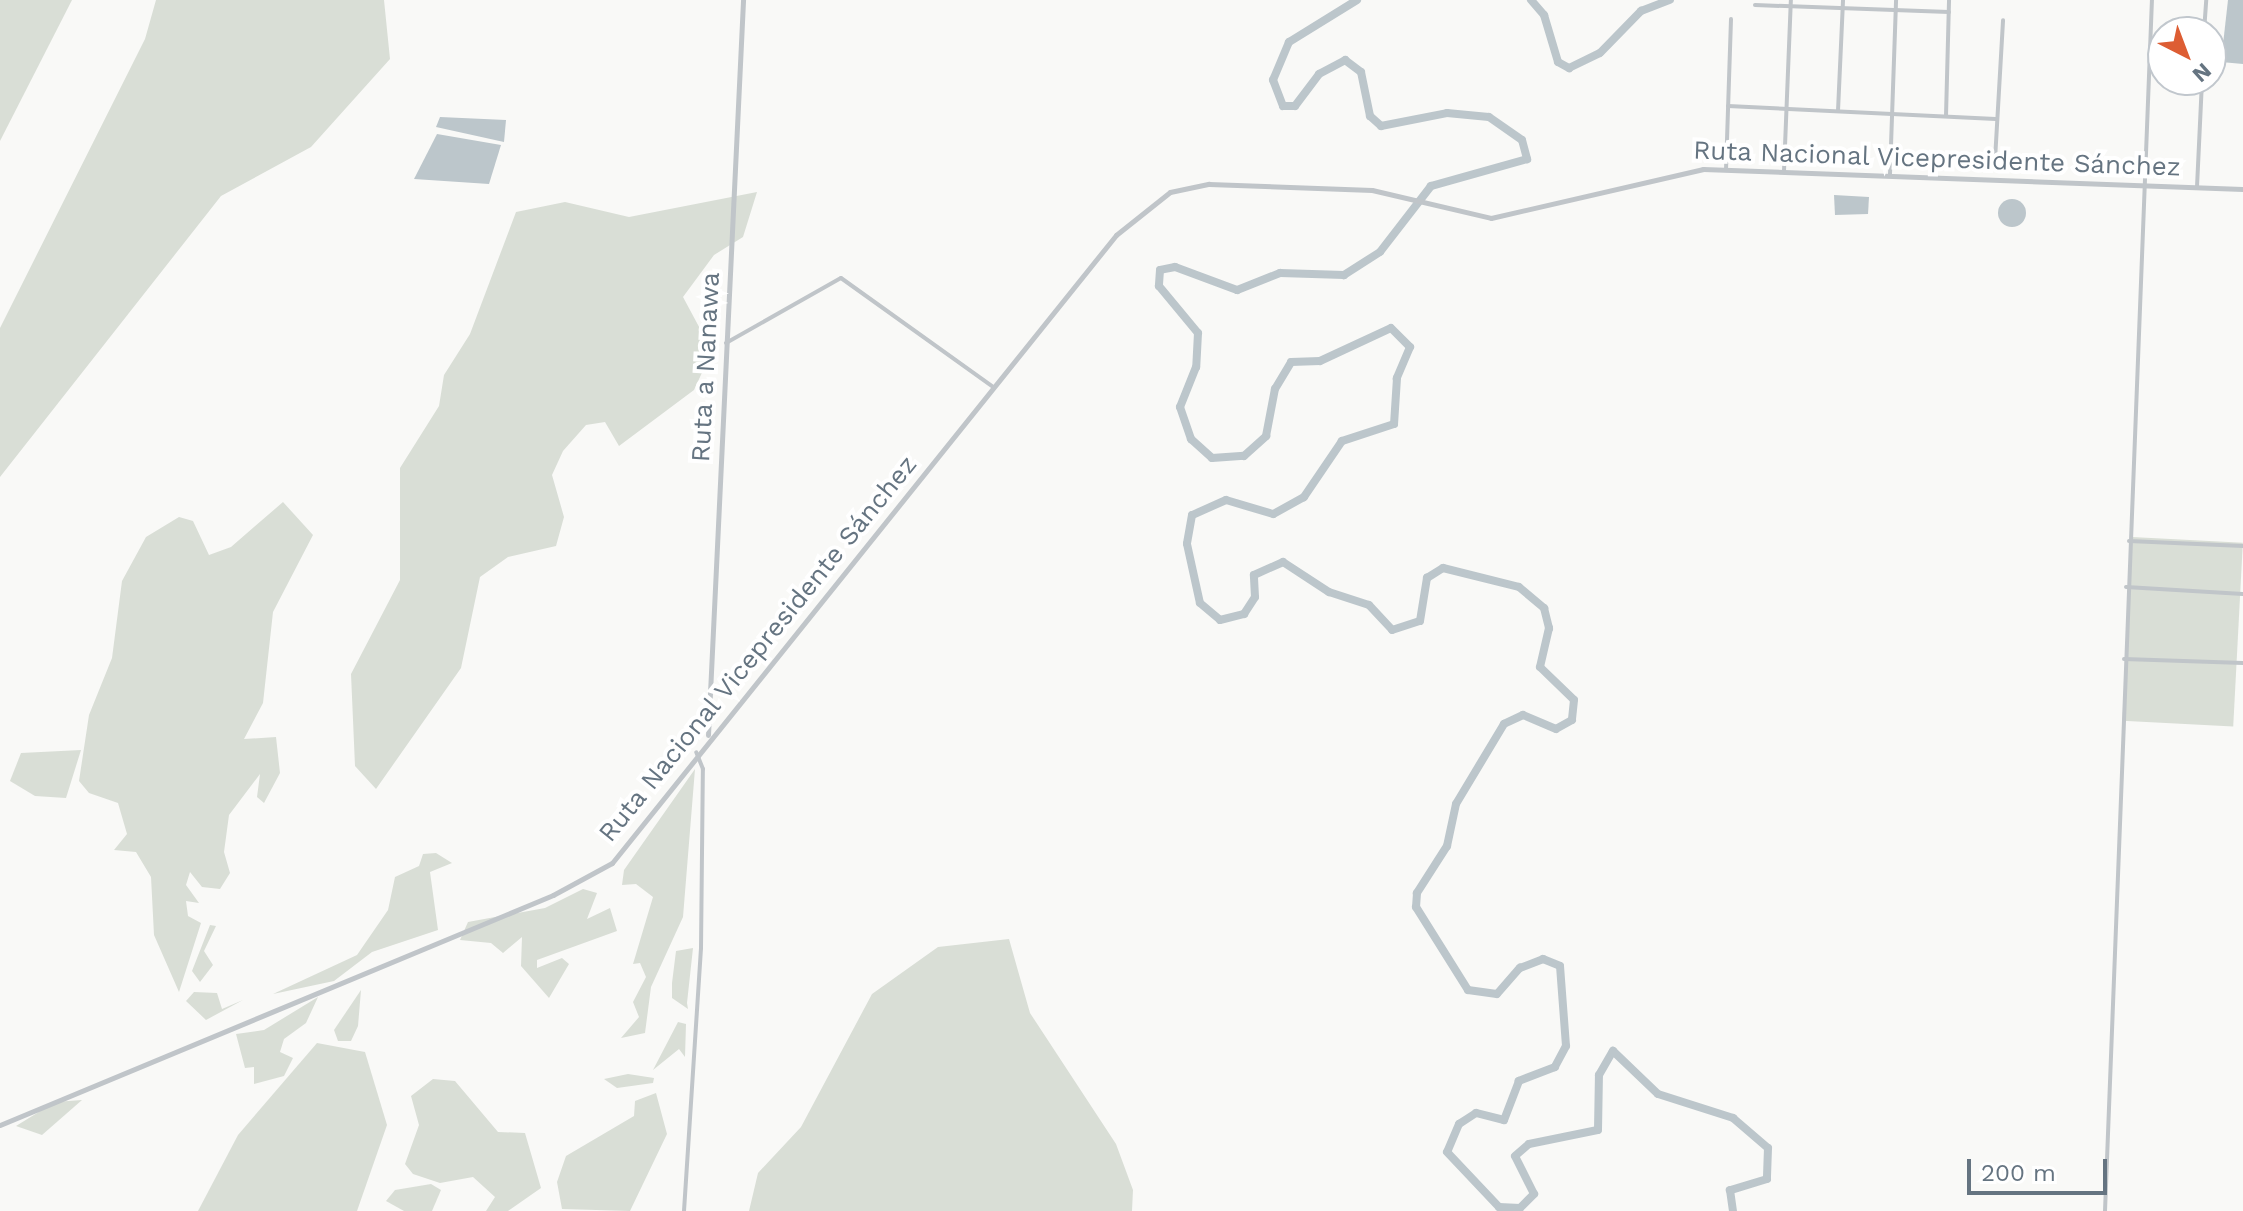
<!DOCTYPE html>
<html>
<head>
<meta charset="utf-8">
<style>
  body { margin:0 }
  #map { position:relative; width:2243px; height:1211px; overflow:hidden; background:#f9f9f7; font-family:"Work Sans",sans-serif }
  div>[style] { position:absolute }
  .green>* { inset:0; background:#d9ded6; transform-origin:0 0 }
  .water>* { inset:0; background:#bcc6cb }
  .round { border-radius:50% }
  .river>* { height:8px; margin:-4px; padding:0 4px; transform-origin:4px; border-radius:4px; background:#bcc6cb }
  .minor>* { height:4px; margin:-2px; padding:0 2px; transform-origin:2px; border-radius:2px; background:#c0c5c9 }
  .tertiary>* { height:5px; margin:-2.5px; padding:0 2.5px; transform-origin:2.5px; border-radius:2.5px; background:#c0c5c9 }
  span { translate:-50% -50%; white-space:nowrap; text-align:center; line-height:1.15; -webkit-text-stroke:8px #fff; paint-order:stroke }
  .street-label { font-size:26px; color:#657481 }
  .north { position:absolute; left:2147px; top:16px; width:80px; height:80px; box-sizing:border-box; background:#fff; border:2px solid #c1c7cd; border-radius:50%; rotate:138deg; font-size:22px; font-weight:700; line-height:32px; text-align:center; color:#657481 }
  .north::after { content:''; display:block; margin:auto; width:28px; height:36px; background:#dd5d33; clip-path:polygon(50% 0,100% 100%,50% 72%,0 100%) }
  .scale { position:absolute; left:1967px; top:1159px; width:140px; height:36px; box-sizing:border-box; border:4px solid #657481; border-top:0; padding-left:10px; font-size:24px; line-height:28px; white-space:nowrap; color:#657481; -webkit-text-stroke:6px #fff; paint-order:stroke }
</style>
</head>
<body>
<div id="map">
  <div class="green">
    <div style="clip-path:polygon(0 0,72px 0,0 141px)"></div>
    <div style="clip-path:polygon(156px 0,384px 0,390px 59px,311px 147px,221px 196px,0 477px,0 328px,145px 39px)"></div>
    <div style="clip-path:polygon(757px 192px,743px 237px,714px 255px,683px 297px,712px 351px,694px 390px,619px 446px,605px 422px,586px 425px,563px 451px,552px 475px,564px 517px,556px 546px,508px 557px,480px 577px,461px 668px,376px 789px,355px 766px,351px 674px,400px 580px,400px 468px,439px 406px,444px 375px,470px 334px,516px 212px,565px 202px,629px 217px)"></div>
    <div style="clip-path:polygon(283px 502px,313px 535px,273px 612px,263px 703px,244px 739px,276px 737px,280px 773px,264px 803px,257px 797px,260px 774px,229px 815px,224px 852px,230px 873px,220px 889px,202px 887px,190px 872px,186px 885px,199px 903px,186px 901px,188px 916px,201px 923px,179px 992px,154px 935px,151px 877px,136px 852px,114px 850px,127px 834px,118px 803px,89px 793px,79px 781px,89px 715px,112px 658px,122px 581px,146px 537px,179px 517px,193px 521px,209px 555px,231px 547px)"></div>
    <div style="left:2132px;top:537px;width:111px;height:184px;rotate:3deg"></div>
    <div style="clip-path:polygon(81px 750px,66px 798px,35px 796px,10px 781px,21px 753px)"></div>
    <div style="clip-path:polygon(695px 769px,683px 917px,651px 987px,645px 1033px,621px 1038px,639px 1017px,633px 1002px,646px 977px,640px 963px,633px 964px,653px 897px,636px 884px,622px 885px,624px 870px)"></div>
    <div style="clip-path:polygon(436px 853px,452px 863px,430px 872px,438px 930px,372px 952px,334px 981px,273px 994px,357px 955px,388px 910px,395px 877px,419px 866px,423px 854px)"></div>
    <div style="clip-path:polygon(583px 889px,597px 893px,587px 919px,610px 908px,617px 931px,537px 960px,537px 968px,562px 958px,569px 964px,549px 998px,521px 966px,522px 937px,503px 953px,491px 943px,460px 940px,468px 922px,545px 908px)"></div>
    <div style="clip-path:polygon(210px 925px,216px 926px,204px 951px,213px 965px,200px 982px,192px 971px)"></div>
    <div style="clip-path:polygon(1009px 939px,1030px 1013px,1116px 1144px,1133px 1190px,1132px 1211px,749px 1211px,758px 1173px,801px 1127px,872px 994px,938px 947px)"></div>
    <div style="clip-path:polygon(693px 948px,687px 1003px,688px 1009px,672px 998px,672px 983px,676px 951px)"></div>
    <div style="clip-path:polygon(361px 990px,358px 1026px,351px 1041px,338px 1041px,334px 1030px)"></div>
    <div style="clip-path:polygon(194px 992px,217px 993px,222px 1009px,243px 1000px,206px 1020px,186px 1001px)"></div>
    <div style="clip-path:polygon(318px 997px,306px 1023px,284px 1039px,280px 1052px,293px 1058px,284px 1076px,254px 1084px,254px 1067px,245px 1068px,236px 1034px,264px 1030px)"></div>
    <div style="clip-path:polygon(678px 1022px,686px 1024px,685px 1057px,679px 1049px,653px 1070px)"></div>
    <div style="clip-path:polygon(317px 1043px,365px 1052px,387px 1125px,357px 1211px,198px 1211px,238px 1135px)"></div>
    <div style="clip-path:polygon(628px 1074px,654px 1078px,653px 1083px,617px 1088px,604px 1079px)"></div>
    <div style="clip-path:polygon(433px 1079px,455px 1081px,498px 1132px,525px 1133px,541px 1188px,508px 1211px,486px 1211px,495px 1197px,473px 1177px,440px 1183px,413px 1174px,405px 1164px,419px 1125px,411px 1096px)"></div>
    <div style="clip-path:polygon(656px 1093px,667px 1134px,630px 1211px,562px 1209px,557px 1182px,566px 1156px,634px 1116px,635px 1101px)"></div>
    <div style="clip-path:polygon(82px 1100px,42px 1135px,16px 1126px,55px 1102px)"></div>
    <div style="clip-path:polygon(431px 1184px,441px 1190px,432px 1211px,404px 1211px,386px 1201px,395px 1190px)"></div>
  </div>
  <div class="water">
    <div style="clip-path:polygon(2228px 0,2243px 0,2243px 64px,2221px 62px)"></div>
    <div style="clip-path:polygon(440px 117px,506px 120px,504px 142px,436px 127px)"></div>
    <div style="clip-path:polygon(437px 134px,501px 145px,489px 184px,414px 179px)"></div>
    <div style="clip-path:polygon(1834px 195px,1869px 197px,1868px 214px,1835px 215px)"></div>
    <div class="round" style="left:1998px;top:199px;width:28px;height:28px"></div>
  </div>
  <div class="river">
    <div style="left:1357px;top:0;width:80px;rotate:148.3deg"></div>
    <div style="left:1289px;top:42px;width:41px;rotate:112.8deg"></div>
    <div style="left:1273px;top:80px;width:28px;rotate:69deg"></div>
    <div style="left:1283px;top:106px;width:12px"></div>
    <div style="left:1295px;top:106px;width:40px;rotate:-53deg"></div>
    <div style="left:1319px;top:74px;width:30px;rotate:-28deg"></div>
    <div style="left:1345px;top:60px;width:20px;rotate:37deg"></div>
    <div style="left:1361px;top:72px;width:45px;rotate:78.4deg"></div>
    <div style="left:1370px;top:116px;width:15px;rotate:42deg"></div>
    <div style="left:1381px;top:126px;width:67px;rotate:-11.1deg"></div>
    <div style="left:1447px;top:113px;width:42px;rotate:5.4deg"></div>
    <div style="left:1489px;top:117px;width:40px;rotate:34.9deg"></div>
    <div style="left:1522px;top:140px;width:20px;rotate:75deg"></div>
    <div style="left:1527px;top:159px;width:100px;rotate:164.3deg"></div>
    <div style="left:1431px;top:186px;width:83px;rotate:127.7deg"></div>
    <div style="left:1380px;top:252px;width:43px;rotate:147.4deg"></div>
    <div style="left:1344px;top:275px;width:64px;rotate:-178.2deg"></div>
    <div style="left:1280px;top:273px;width:46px;rotate:158.4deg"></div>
    <div style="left:1237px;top:290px;width:66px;rotate:-159.6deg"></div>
    <div style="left:1175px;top:267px;width:15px;rotate:169deg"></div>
    <div style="left:1160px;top:270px;width:16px;rotate:94deg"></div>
    <div style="left:1159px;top:286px;width:61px;rotate:50.3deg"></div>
    <div style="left:1198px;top:333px;width:34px;rotate:93deg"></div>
    <div style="left:1196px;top:367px;width:43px;rotate:111.8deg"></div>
    <div style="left:1180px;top:407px;width:34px;rotate:71deg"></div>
    <div style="left:1191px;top:439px;width:28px;rotate:42deg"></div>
    <div style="left:1212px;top:458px;width:32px;rotate:-4deg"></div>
    <div style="left:1244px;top:456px;width:30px;rotate:-42deg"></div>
    <div style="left:1266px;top:436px;width:48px;rotate:-79.2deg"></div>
    <div style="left:1275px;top:389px;width:31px;rotate:-59deg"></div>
    <div style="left:1291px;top:362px;width:29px;rotate:-2deg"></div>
    <div style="left:1320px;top:361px;width:78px;rotate:-24.9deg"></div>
    <div style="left:1391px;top:328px;width:27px;rotate:45deg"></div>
    <div style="left:1410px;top:347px;width:34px;rotate:113deg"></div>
    <div style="left:1397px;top:378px;width:46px;rotate:93.7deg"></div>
    <div style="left:1394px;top:424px;width:55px;rotate:161.9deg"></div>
    <div style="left:1342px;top:441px;width:68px;rotate:124.2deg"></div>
    <div style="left:1304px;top:497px;width:35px;rotate:151deg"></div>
    <div style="left:1273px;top:514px;width:49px;rotate:-163.4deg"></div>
    <div style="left:1226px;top:500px;width:37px;rotate:156deg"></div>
    <div style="left:1192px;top:515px;width:29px;rotate:100deg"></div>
    <div style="left:1187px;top:544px;width:60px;rotate:77.6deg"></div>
    <div style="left:1200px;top:603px;width:26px;rotate:40deg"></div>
    <div style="left:1220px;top:620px;width:25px;rotate:-14deg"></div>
    <div style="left:1244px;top:614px;width:20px;rotate:-57deg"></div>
    <div style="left:1255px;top:597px;width:22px;rotate:-93deg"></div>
    <div style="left:1254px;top:575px;width:32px;rotate:-24deg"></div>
    <div style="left:1283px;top:562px;width:55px;rotate:33.1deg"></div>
    <div style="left:1329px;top:592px;width:42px;rotate:18deg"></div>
    <div style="left:1369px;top:605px;width:34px;rotate:47deg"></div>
    <div style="left:1392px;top:630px;width:29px;rotate:-18deg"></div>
    <div style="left:1420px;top:621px;width:44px;rotate:-80.8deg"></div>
    <div style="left:1427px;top:578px;width:19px;rotate:-32deg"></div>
    <div style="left:1443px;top:568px;width:78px;rotate:14deg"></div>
    <div style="left:1519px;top:587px;width:33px;rotate:40deg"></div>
    <div style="left:1544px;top:608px;width:21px;rotate:76deg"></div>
    <div style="left:1549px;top:628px;width:40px;rotate:103deg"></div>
    <div style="left:1540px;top:667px;width:47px;rotate:44.1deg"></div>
    <div style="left:1574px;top:700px;width:20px;rotate:96deg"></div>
    <div style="left:1572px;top:720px;width:18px;rotate:151deg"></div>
    <div style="left:1556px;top:729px;width:36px;rotate:-157deg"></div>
    <div style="left:1523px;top:715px;width:21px;rotate:155deg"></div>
    <div style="left:1504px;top:724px;width:93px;rotate:121deg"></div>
    <div style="left:1456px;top:804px;width:43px;rotate:102.1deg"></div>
    <div style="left:1447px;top:846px;width:56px;rotate:122.6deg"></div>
    <div style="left:1417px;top:893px;width:14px;rotate:94deg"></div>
    <div style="left:1416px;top:907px;width:98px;rotate:57.9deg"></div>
    <div style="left:1468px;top:990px;width:29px;rotate:8deg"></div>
    <div style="left:1497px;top:994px;width:35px;rotate:-49deg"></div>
    <div style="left:1520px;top:968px;width:25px;rotate:-21deg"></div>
    <div style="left:1543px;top:959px;width:18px;rotate:22deg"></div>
    <div style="left:1560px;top:966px;width:80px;rotate:85.7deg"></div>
    <div style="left:1566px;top:1046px;width:24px;rotate:118deg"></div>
    <div style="left:1555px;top:1067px;width:39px;rotate:159deg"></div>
    <div style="left:1519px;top:1081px;width:42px;rotate:111deg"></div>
    <div style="left:1504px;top:1120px;width:29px;rotate:-166deg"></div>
    <div style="left:1476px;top:1113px;width:20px;rotate:147deg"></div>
    <div style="left:1459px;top:1124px;width:30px;rotate:113deg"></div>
    <div style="left:1447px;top:1152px;width:76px;rotate:46.6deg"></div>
    <div style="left:1499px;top:1207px;width:21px;rotate:3deg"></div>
    <div style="left:1520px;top:1208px;width:20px;rotate:-45deg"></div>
    <div style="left:1534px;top:1194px;width:42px;rotate:-116.6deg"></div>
    <div style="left:1515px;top:1156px;width:18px;rotate:-41deg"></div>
    <div style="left:1529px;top:1144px;width:70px;rotate:-11.5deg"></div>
    <div style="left:1598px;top:1130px;width:55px;rotate:-89deg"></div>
    <div style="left:1599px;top:1075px;width:28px;rotate:-60deg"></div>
    <div style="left:1613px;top:1051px;width:62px;rotate:43.7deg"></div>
    <div style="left:1658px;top:1094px;width:79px;rotate:17.7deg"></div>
    <div style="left:1733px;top:1118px;width:46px;rotate:40.6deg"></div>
    <div style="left:1768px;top:1148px;width:31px;rotate:92deg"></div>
    <div style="left:1767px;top:1179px;width:39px;rotate:163deg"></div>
    <div style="left:1730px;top:1190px;width:21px;rotate:82deg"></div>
    <div style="left:1531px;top:0;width:20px;rotate:49deg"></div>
    <div style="left:1544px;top:15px;width:49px;rotate:73.4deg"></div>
    <div style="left:1558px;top:62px;width:13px;rotate:29deg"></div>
    <div style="left:1569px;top:68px;width:34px;rotate:-26deg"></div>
    <div style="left:1600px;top:53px;width:59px;rotate:-45.7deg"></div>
    <div style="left:1641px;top:11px;width:31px;rotate:-21deg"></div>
  </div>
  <div class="minor">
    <div style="left:1755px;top:5px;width:194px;rotate:2.1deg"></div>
    <div style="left:2204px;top:32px;width:32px;rotate:-86deg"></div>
    <div style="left:1728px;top:106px;width:268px;rotate:2.8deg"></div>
    <div style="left:1838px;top:111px;width:111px;rotate:-87.4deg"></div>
    <div style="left:1946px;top:116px;width:116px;rotate:-88.5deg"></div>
    <div style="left:1995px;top:160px;width:140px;rotate:-86.7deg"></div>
    <div style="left:1726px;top:170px;width:151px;rotate:-88.1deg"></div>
    <div style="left:1784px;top:171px;width:171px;rotate:-87.7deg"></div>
    <div style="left:1890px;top:174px;width:174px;rotate:-88deg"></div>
    <div style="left:2197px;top:187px;width:107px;rotate:-87.3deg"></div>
    <div style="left:726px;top:343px;width:132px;rotate:-29.5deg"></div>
    <div style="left:841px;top:278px;width:187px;rotate:35.6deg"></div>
    <div style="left:2129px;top:541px;width:114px;rotate:2.5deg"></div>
    <div style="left:2126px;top:587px;width:117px;rotate:3.4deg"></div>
    <div style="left:2124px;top:659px;width:119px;rotate:1.9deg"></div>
    <div style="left:684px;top:1211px;width:264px;rotate:-86.3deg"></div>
    <div style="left:701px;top:948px;width:179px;rotate:-89.4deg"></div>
    <div style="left:703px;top:769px;width:18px;rotate:-112deg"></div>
    <div style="left:2105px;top:1211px;width:1212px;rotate:-87.78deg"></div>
  </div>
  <div class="tertiary">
    <div style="left:708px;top:735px;width:736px;rotate:-87.27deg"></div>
    <div style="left:0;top:1125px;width:599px;rotate:-22.58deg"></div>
    <div style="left:553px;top:895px;width:67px;rotate:-28.5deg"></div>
    <div style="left:612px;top:863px;width:805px;rotate:-51.25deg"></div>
    <div style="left:1116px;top:235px;width:69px;rotate:-38.5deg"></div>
    <div style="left:1170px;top:192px;width:40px;rotate:-12deg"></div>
    <div style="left:1209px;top:184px;width:163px;rotate:2.1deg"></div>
    <div style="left:1372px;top:190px;width:122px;rotate:13.2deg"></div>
    <div style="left:1491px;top:218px;width:218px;rotate:-13deg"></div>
    <div style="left:1703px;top:169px;width:540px;rotate:2.12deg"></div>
  </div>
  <div class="street-label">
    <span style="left:1937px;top:159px;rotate:2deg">Ruta Nacional Vicepresidente Sánchez</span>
    <span style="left:706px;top:367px;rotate:-87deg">Ruta a Nanawa</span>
    <span style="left:758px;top:649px;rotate:-51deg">Ruta Nacional Vicepresidente Sánchez</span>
  </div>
  <div class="north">N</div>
  <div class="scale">200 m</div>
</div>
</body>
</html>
